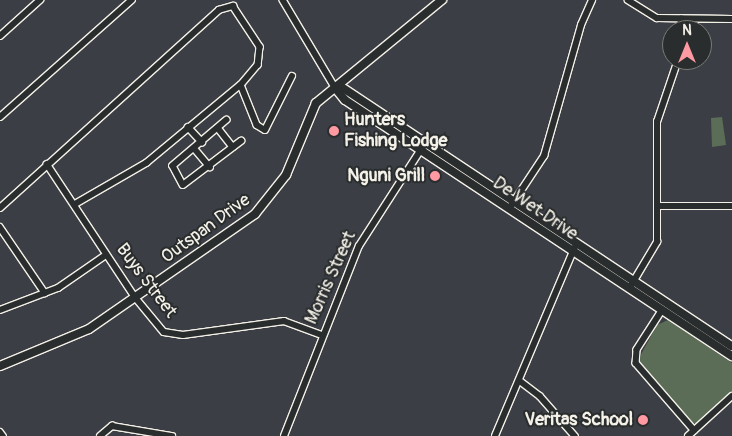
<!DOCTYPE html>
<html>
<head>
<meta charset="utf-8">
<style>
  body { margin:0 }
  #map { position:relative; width:732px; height:436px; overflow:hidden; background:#3b3e44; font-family:Pangolin,sans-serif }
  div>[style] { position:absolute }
  .green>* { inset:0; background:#5c6d57 }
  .roads { filter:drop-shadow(1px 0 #f4f1e8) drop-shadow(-1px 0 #f4f1e8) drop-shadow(0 1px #f4f1e8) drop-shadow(0 -1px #f4f1e8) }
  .minor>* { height:5.5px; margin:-2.75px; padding:0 2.75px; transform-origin:2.75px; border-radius:2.75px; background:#2a2d2e }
  .tertiary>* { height:8px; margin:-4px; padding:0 4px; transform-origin:4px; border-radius:4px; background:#2a2d2e }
  .dots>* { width:14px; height:14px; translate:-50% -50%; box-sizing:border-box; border:2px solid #2a2d2e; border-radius:50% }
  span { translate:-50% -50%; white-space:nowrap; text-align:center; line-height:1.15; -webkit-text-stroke:4px #2a2d2e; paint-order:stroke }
  .poi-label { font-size:18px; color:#f4f1e8; font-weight:700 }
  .left { translate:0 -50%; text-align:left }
  .right { translate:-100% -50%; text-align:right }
  .street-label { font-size:18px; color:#f4f1e8 }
  .north { position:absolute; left:662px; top:20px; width:50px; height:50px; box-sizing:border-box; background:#2a2d2e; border:1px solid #7b7b78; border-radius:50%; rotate:0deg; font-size:14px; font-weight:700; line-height:20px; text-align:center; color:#f4f1e8 }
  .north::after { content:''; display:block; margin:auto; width:18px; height:22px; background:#ff9aa2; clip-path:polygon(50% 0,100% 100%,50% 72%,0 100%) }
</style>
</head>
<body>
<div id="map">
  <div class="green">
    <div style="clip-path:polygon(722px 117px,726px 145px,712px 147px,711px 118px)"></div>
    <div style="clip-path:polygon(668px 320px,732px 363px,732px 394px,697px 424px,689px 421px,638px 360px,657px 325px)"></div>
  </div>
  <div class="roads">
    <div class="minor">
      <div style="left:283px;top:0;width:104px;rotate:59.2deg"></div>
      <div style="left:628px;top:0;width:34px;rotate:32deg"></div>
      <div style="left:657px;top:18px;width:75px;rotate:0.8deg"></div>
      <div style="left:680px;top:30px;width:11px;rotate:-85deg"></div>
      <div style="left:0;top:36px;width:54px;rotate:-42deg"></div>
      <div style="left:241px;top:85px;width:43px;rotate:68.2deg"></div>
      <div style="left:257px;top:125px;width:9px;rotate:32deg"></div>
      <div style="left:265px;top:130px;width:60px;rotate:-63.4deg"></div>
      <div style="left:0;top:117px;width:176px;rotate:-41.6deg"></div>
      <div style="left:227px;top:120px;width:71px;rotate:139.6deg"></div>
      <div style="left:173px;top:166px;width:21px;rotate:62deg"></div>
      <div style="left:183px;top:185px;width:73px;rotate:-37.2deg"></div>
      <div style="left:188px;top:127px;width:21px;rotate:47deg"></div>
      <div style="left:218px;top:128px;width:24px;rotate:52deg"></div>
      <div style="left:194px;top:148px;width:25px;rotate:50deg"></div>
      <div style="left:47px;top:164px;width:159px;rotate:56.5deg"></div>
      <div style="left:135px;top:297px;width:45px;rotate:50.4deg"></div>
      <div style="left:164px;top:332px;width:19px;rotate:9deg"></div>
      <div style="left:183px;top:335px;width:102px;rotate:-7.9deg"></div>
      <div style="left:284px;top:321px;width:40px;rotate:20.2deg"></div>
      <div style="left:657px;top:206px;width:75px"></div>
      <div style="left:0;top:208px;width:295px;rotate:-42.1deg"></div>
      <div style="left:219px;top:10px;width:15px;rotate:-16deg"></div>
      <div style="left:233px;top:6px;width:49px;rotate:56.6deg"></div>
      <div style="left:260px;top:47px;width:18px;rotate:96deg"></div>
      <div style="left:258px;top:65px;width:26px;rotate:130deg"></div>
      <div style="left:241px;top:85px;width:122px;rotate:140.3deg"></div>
      <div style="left:147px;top:163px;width:82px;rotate:150deg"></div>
      <div style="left:509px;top:209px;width:64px;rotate:-56.6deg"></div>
      <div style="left:544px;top:156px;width:136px;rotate:-74.2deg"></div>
      <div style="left:581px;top:25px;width:27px;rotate:-66deg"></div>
      <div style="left:0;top:227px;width:80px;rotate:55.7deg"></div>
      <div style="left:629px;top:289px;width:55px;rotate:-59.2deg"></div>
      <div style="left:657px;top:242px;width:120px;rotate:-90deg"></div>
      <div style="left:657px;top:122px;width:65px;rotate:-71.3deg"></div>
      <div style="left:0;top:310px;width:62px;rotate:-20.8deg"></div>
      <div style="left:58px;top:288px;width:58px;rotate:-34.5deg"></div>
      <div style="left:662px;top:311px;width:46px;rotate:122.7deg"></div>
      <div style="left:637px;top:350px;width:13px;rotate:94deg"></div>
      <div style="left:636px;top:363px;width:89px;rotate:49.1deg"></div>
      <div style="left:520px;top:381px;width:25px;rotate:37deg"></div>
      <div style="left:540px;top:396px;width:53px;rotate:48.8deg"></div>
      <div style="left:0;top:432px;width:5px;rotate:53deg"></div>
      <div style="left:100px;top:436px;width:16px;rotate:-40deg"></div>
      <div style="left:112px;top:426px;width:61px;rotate:9.5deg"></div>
      <div style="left:284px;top:436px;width:204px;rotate:-68.5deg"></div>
      <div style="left:359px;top:246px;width:122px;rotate:-57.3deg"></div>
      <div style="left:495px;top:436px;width:205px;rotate:-67.1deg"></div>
      <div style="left:688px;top:436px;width:59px;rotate:-42.3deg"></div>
    </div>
    <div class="tertiary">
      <div style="left:340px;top:86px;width:470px;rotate:33.6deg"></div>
      <div style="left:336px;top:89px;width:14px;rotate:51deg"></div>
      <div style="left:345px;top:100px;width:464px;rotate:33.5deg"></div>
      <div style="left:0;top:366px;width:96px;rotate:-22.6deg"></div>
      <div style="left:89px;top:329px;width:202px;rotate:-34.7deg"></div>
      <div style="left:255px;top:214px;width:50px;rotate:-51.5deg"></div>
      <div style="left:286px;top:175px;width:78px;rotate:-67.4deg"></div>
      <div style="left:316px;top:103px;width:163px;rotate:-39.3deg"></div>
    </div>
  </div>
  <div class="dots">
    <div style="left:334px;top:131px;background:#ff9aa2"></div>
    <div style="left:435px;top:176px;background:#ff9aa2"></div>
    <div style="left:643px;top:420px;background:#ff9aa2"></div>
  </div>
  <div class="poi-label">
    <span class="left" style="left:344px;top:131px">Hunters<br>Fishing Lodge</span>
    <span class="right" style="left:425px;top:176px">Nguni Grill</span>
    <span class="right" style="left:633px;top:420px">Veritas School</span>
  </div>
  <div class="street-label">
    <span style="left:535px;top:209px;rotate:34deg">De Wet Drive</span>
    <span style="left:206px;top:229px;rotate:-36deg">Outspan Drive</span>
    <span style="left:331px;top:278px;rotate:-66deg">Morris Street</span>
    <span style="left:146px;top:281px;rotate:53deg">Buys Street</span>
  </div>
  <div class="north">N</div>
</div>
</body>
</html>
